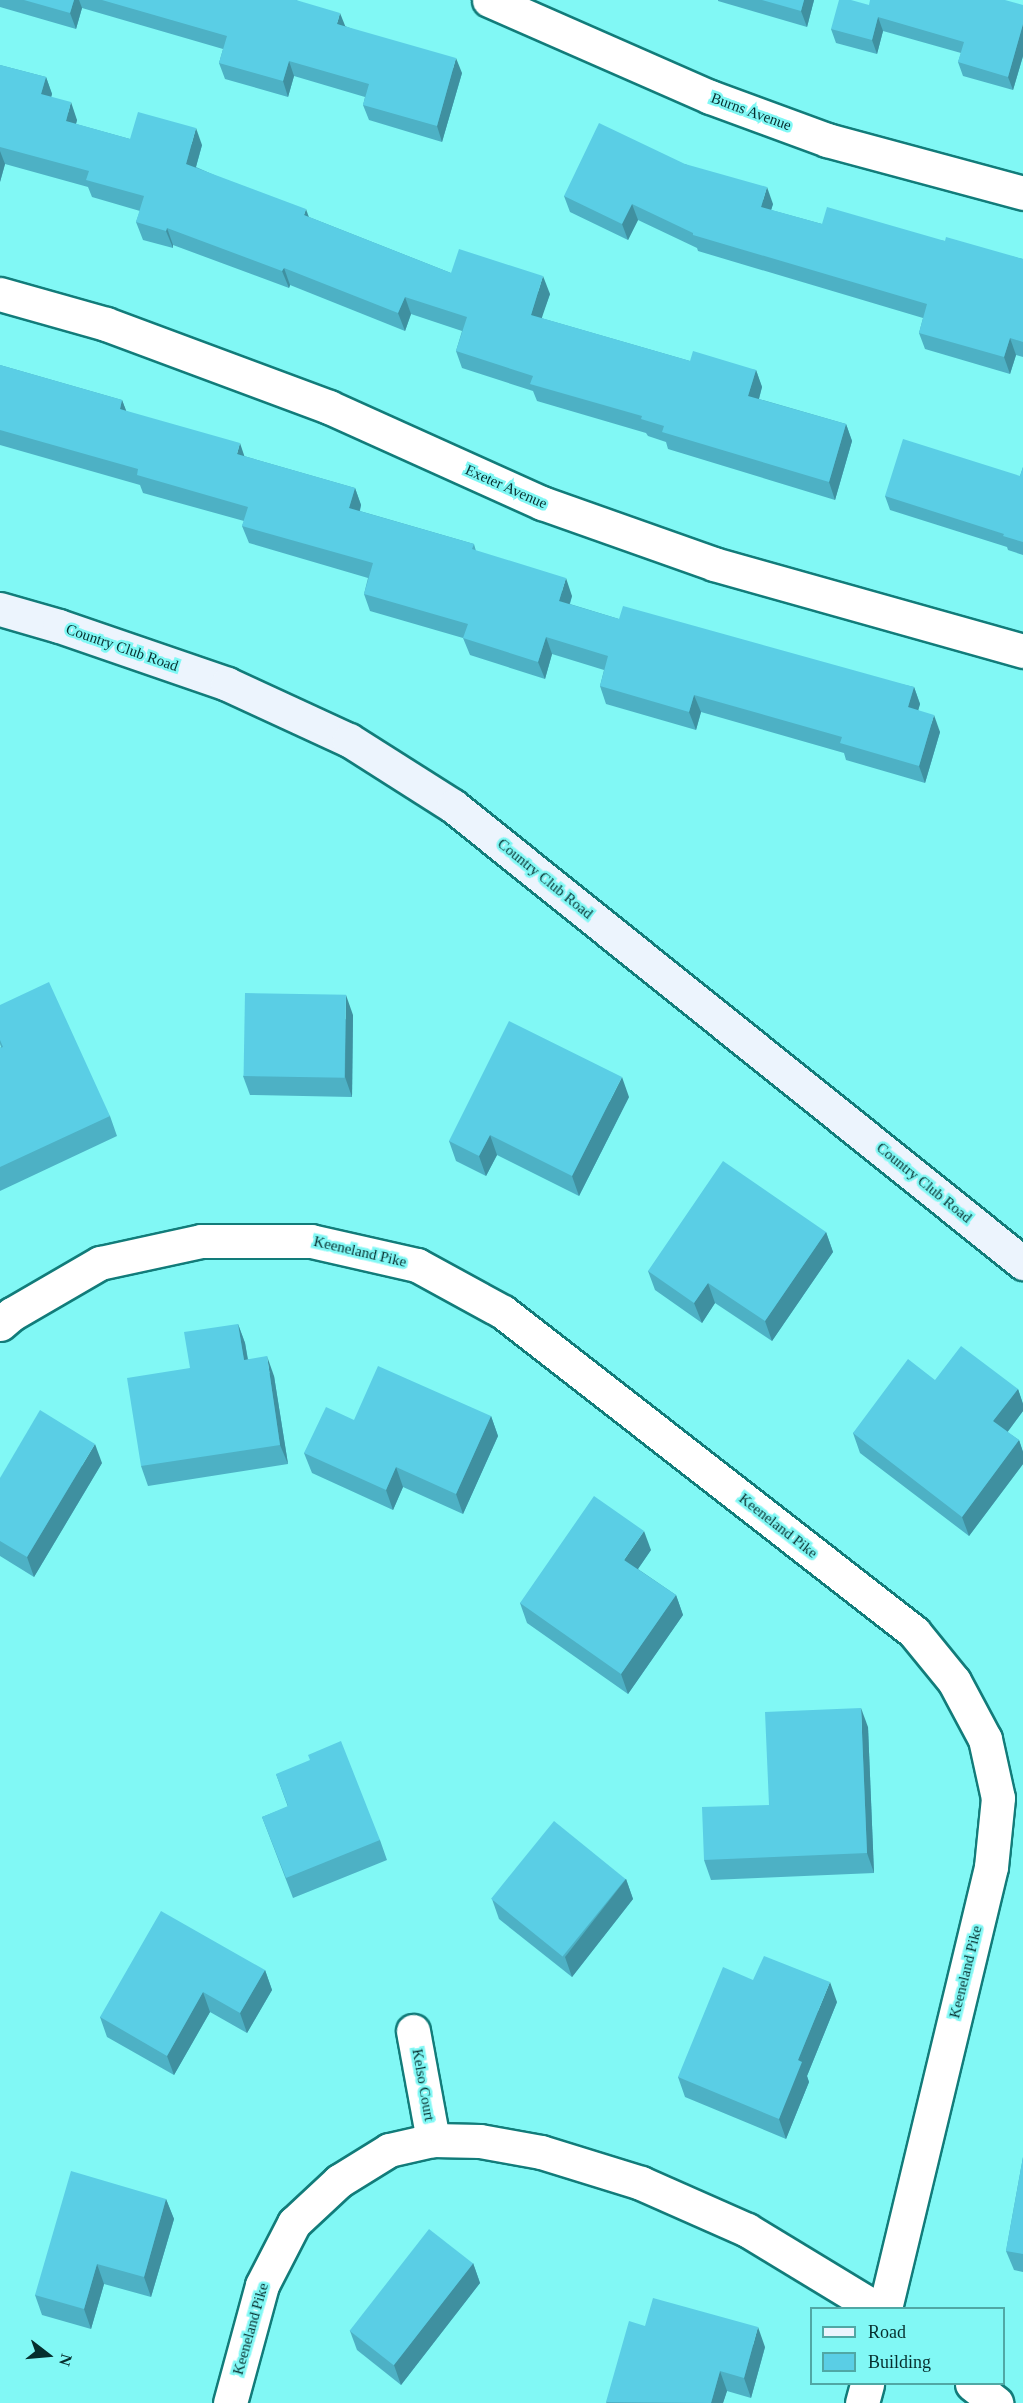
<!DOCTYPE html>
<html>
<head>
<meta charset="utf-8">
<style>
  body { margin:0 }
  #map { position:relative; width:1023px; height:2403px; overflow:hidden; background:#81f8f5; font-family:Georgia,serif }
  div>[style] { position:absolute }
  .roads { filter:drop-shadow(2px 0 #127c7a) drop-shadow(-2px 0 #127c7a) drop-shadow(0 2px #127c7a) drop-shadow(0 -2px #127c7a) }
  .minor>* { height:33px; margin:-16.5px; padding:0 16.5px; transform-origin:16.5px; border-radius:16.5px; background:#fff }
  .secondary>* { height:33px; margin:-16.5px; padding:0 16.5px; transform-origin:16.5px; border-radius:16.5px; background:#ecf4fd }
  .wall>* { inset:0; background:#4db1c5 }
  .shaded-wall>* { inset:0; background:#3f90a0 }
  .building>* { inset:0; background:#5acee5; transform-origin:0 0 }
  span { translate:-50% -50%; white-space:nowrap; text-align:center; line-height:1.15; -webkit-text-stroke:5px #81f8f5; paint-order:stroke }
  .street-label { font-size:15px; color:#062f2e }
  .legend { position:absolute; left:810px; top:2307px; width:195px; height:78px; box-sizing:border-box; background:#81f8f5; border:2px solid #50a8a5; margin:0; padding:8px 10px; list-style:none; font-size:18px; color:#062f2e }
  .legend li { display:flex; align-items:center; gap:12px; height:30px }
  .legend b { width:30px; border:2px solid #50a8a5 }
  .north { position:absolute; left:18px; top:2325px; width:60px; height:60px; -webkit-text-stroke:4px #81f8f5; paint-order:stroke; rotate:106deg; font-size:16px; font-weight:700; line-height:24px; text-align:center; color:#062f2e }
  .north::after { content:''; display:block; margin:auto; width:21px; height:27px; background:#062f2e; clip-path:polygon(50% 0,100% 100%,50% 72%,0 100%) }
</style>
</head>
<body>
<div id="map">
  <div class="roads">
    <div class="minor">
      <div style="left:489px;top:0;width:241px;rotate:23.7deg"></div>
      <div style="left:710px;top:97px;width:125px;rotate:20.2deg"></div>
      <div style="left:827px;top:140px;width:203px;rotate:15.1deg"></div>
      <div style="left:0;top:294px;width:110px;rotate:15.8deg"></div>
      <div style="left:106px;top:324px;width:238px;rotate:20.4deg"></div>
      <div style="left:329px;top:407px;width:234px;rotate:24.3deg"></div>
      <div style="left:542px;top:503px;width:182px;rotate:19.5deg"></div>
      <div style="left:714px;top:564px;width:321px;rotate:15.7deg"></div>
      <div style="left:0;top:1324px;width:16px;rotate:-40deg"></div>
      <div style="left:12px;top:1314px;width:102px;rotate:-30.1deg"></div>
      <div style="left:100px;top:1263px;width:103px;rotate:-12.3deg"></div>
      <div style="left:201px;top:1241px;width:110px"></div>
      <div style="left:311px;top:1241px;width:109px;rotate:12.8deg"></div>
      <div style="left:417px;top:1265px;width:98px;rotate:28.7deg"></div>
      <div style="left:503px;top:1312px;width:521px;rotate:37.9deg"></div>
      <div style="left:914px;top:1632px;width:63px;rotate:50.8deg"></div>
      <div style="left:954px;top:1681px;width:66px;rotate:61.9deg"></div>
      <div style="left:985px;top:1739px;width:60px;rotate:77.6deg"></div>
      <div style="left:998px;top:1798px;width:69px;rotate:95.8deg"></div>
      <div style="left:991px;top:1867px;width:454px;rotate:103.5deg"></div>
      <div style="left:413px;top:2031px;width:111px;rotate:79.6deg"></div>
      <div style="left:972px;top:2384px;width:31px;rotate:38deg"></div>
      <div style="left:230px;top:2403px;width:122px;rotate:-74.8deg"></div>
      <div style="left:262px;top:2285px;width:70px;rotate:-62.7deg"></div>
      <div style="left:294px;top:2223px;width:62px;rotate:-43deg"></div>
      <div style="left:339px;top:2181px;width:59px;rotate:-31.8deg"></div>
      <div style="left:389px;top:2150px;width:45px;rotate:-12.8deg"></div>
      <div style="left:433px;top:2140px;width:47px;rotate:1.2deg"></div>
      <div style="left:480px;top:2141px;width:62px;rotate:10.2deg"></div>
      <div style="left:541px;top:2152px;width:105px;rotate:17.2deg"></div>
      <div style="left:641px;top:2183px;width:116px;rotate:23.9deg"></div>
      <div style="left:747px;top:2230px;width:151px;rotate:31.2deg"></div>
      <div style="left:862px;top:2403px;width:20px;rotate:-75deg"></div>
    </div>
    <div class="secondary">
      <div style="left:0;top:609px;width:61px;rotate:16.1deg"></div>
      <div style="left:59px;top:626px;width:178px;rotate:19deg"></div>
      <div style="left:227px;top:684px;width:134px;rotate:24.7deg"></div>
      <div style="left:349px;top:740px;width:123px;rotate:32.4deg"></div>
      <div style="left:453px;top:806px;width:731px;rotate:38.72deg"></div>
    </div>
  </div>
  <div class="wall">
    <div style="clip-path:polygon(0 0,296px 0,345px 26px,462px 73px,442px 142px,369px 120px,363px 105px,365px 97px,294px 76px,288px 97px,225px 79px,219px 63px,223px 49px,82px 8px,76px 29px,0 7px)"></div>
    <div style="clip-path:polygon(718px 0,814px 0,807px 27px,718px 1px)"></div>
    <div style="clip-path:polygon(869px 5px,1023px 5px,1023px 56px,1013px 90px,963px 76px,958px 62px,961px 53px,883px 31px,877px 54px,836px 43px,831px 29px)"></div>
    <div style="clip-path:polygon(0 65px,46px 77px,52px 94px,51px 97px,77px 120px,76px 124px,130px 139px,202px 145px,196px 167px,309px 217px,451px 273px,550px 294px,541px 318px,690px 361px,756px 370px,762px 387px,759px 399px,846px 424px,852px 441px,835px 500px,668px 449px,666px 442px,648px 436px,646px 433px,537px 401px,533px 391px,462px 368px,456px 351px,462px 331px,411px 314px,405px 331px,290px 285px,289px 288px,173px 245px,173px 248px,143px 240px,136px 222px,140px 211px,92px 197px,88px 187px,5px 164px,0 182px)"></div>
    <div style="clip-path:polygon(685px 164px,773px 204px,771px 210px,822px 224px,945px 241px,1023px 259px,1023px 357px,1016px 355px,1010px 374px,925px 349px,919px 333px,923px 318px,698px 251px,697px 248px,638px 220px,628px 240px,570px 212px,564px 196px)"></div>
    <div style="clip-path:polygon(0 365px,122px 400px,126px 411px,244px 456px,355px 488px,361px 505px,360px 511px,474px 544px,476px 551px,572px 596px,570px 604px,619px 619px,914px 687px,920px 704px,918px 710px,940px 732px,925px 783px,846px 760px,844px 753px,701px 712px,696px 730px,606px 704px,600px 686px,604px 670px,552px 654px,545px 679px,470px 655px,463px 638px,370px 611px,364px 594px,368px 578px,249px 543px,242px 526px,244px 521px,143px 493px,140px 485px,0 445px)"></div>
    <div style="clip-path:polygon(1023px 467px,1023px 555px,1008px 550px,1007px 547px,890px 510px,885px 496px,1020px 476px)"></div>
    <div style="clip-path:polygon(0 1005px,110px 1116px,117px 1136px,0 1191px,0 1048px,1px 1047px,0 1044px)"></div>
    <div style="clip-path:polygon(353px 1015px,352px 1097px,250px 1095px,243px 1076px)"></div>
    <div style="clip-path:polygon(629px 1097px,579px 1196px,497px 1155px,486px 1176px,456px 1161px,449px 1141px)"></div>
    <div style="clip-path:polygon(826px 1232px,833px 1252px,772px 1341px,715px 1303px,702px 1323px,655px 1290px,648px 1271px)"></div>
    <div style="clip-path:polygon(238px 1324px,245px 1343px,248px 1359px,274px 1376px,288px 1464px,148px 1486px,141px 1466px,190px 1368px)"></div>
    <div style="clip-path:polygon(935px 1380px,1018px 1389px,1023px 1404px,1023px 1411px,1007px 1432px,1019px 1440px,1023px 1452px,1023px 1464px,969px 1536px,860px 1453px,853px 1433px)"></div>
    <div style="clip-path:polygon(491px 1416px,498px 1436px,463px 1514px,403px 1487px,393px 1510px,312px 1473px,304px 1453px,354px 1420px)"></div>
    <div style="clip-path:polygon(102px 1463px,34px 1577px,0 1556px,0 1478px)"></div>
    <div style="clip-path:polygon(651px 1550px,638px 1569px,676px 1595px,683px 1615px,628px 1694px,527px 1623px,520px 1603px)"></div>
    <div style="clip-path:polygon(868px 1727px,874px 1873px,711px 1880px,704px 1860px,769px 1805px)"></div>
    <div style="clip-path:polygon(276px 1774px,380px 1840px,387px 1860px,293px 1898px,262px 1817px,288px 1807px)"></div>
    <div style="clip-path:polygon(626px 1879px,633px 1899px,572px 1977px,499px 1919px,492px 1899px)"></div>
    <div style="clip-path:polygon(265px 1970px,272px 1990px,247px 2033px,210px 2012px,174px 2075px,107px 2037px,100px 2017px)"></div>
    <div style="clip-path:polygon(837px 2002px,807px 2076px,809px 2082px,786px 2139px,685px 2097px,678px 2077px)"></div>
    <div style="clip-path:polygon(1023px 2157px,1023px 2272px,1014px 2270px,1006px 2251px)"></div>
    <div style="clip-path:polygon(166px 2199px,174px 2219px,151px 2297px,104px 2284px,91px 2329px,42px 2315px,35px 2295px)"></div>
    <div style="clip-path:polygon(473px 2263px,480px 2283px,401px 2385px,357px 2350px,350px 2331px)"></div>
    <div style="clip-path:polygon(645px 2326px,765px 2347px,751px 2398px,727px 2391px,723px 2403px,606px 2403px)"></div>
  </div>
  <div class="shaded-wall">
    <div style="clip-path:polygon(74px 0,79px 0,82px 8px,76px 29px,70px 13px)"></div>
    <div style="clip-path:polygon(804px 0,814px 0,807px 27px,801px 11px)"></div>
    <div style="clip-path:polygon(340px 13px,346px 28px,337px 24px)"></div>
    <div style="clip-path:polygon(878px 17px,883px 31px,877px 54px,872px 40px)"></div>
    <div style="clip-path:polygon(1023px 24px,1023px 56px,1013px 90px,1008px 77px)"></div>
    <div style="clip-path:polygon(456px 58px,462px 73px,442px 142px,437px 126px)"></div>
    <div style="clip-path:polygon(289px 61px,294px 76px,288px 97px,283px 81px)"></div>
    <div style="clip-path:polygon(46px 77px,52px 94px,47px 111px,41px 94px)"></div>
    <div style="clip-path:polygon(71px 102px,77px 120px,72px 138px,66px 121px)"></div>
    <div style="clip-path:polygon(196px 128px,202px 145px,192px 181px,186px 164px)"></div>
    <div style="clip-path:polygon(0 151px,5px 164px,0 182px)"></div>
    <div style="clip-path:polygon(767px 187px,773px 204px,767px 223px,761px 207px)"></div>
    <div style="clip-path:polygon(632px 204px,638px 220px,628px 240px,622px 224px)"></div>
    <div style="clip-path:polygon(306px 209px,312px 226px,304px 215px)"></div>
    <div style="clip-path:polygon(167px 228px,173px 245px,173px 248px,166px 231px)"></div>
    <div style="clip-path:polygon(284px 268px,290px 285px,289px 288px,282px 271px)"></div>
    <div style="clip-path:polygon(543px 276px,550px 294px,537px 332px,531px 315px)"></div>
    <div style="clip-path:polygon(405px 297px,411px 314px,405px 331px,398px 313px)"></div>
    <div style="clip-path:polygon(1010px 338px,1016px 355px,1010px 374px,1004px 357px)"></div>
    <div style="clip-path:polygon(756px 370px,762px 387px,755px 413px,748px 396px)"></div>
    <div style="clip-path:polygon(122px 400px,129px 418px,120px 409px)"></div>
    <div style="clip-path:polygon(846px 424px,852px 441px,835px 500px,829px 482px)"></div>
    <div style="clip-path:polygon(240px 443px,246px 461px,237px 454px)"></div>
    <div style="clip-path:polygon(355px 488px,361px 505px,356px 525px,349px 508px)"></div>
    <div style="clip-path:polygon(566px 578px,572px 596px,565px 618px,559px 601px)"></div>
    <div style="clip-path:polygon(546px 637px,552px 654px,545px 679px,538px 662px)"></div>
    <div style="clip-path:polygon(914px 687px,920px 704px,914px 725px,908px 707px)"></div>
    <div style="clip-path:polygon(694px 695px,701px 712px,696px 730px,689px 712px)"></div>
    <div style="clip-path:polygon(934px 715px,940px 732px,925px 783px,919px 766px)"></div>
    <div style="clip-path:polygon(346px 995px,353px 1015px,352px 1097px,345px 1077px)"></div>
    <div style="clip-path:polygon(622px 1077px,629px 1097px,579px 1196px,572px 1176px)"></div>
    <div style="clip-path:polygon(490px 1135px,497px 1155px,486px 1176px,479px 1156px)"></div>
    <div style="clip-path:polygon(826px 1232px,833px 1252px,772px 1341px,765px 1321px)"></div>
    <div style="clip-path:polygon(708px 1283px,715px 1303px,702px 1323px,694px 1303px)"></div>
    <div style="clip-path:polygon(238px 1324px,245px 1343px,251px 1380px,244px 1360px)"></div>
    <div style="clip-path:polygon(267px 1356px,274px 1376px,288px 1464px,280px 1445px)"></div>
    <div style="clip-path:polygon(1018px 1389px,1023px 1404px,1023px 1411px,1001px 1441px,993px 1421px)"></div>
    <div style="clip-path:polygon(491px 1416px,498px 1436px,463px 1514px,456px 1494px)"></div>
    <div style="clip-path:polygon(1019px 1440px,1023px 1452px,1023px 1464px,969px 1536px,962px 1517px)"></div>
    <div style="clip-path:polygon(95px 1444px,102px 1463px,34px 1577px,27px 1557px)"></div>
    <div style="clip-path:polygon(396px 1467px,403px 1487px,393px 1510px,386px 1490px)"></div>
    <div style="clip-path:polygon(644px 1531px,651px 1550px,631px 1579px,624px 1560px)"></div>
    <div style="clip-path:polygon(676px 1595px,683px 1615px,628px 1694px,621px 1674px)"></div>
    <div style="clip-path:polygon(861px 1708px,868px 1727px,874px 1873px,867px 1853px)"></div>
    <div style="clip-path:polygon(626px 1879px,633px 1899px,572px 1977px,565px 1957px)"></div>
    <div style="clip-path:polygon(265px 1970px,272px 1990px,247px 2033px,240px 2013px)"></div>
    <div style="clip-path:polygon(830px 1982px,837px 2002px,807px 2076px,809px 2082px,786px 2139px,779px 2119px,798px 2060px)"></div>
    <div style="clip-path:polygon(203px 1992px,210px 2012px,174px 2075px,167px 2056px)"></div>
    <div style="clip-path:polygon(166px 2199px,174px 2219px,151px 2297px,144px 2277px)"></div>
    <div style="clip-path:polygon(473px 2263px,480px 2283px,401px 2385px,394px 2365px)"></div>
    <div style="clip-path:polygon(97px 2264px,104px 2284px,91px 2329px,84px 2309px)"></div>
    <div style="clip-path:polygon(758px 2327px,765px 2347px,751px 2398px,744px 2378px)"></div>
    <div style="clip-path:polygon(720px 2371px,727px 2391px,723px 2403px,711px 2403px)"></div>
  </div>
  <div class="building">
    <div style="clip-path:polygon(24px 0,74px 0,70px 13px)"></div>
    <div style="clip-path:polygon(102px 0,296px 0,340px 13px,337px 24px,456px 58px,437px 126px,363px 105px,369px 84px,289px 61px,283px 81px,219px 63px,227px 36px)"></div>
    <div style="clip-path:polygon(762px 0,804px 0,801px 11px)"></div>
    <div style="clip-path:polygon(839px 0,851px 0,869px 5px,870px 0,1005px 0,1023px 5px,1023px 24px,1008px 77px,958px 62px,964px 42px,878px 17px,872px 40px,831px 29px)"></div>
    <div style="clip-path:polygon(0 65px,46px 77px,41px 94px,71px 102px,66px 121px,130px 139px,138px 112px,196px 128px,186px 164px,306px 209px,304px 215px,451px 273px,459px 249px,543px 276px,531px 315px,690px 361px,693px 351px,756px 370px,748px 396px,846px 424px,829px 482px,662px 432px,664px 426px,641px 419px,642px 416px,530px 384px,533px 376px,456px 351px,467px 317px,405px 297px,398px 313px,284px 268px,282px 271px,167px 228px,166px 231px,136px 222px,144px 196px,86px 180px,89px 171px,0 147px)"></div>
    <div style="clip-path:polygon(599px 123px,685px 164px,767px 187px,761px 207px,822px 224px,827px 207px,945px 241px,946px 237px,1023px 259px,1023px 342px,1010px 338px,1004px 357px,919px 333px,927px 304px,693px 235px,693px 233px,632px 204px,622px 224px,564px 196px)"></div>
    <div style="clip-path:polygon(0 365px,122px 400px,120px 409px,240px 443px,237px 454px,355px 488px,349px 508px,474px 544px,472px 549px,566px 578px,559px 601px,619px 619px,623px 606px,914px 687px,908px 707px,934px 715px,919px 766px,840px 743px,842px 737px,694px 695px,689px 712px,600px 686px,608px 656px,546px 637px,538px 662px,463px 638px,468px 624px,364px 594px,373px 563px,242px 526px,248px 507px,137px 475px,138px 469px,0 430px)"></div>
    <div style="clip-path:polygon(903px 439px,1020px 476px,1023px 467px,1023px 542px,1003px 536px,1004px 534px,885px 496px)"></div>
    <div style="clip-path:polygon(49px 982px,110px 1116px,0 1167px,0 1048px,3px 1047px,0 1040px,0 1005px)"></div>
    <div style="left:245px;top:993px;width:101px;height:83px;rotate:1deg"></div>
    <div style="clip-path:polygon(509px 1021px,622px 1077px,572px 1176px,490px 1135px,479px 1156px,449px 1141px)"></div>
    <div style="clip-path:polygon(723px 1161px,826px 1232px,765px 1321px,708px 1283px,694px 1303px,648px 1271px)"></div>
    <div style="clip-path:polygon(238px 1324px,244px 1360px,267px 1356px,280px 1445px,141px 1466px,127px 1378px,190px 1368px,184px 1332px)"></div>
    <div style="clip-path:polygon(961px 1346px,1018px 1389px,993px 1421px,1019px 1440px,962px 1517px,853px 1433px,908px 1359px,935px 1380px)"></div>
    <div style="clip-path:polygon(378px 1366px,491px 1416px,456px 1494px,396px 1467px,386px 1490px,304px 1453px,326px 1407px,354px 1420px)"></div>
    <div style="clip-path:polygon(40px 1410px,95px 1444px,27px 1557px,0 1541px,0 1478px)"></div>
    <div style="clip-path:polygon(594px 1496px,644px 1531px,624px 1560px,676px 1595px,621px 1674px,520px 1603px)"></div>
    <div style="clip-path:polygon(861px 1708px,867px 1853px,704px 1860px,702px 1807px,769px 1805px,765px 1712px)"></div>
    <div style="clip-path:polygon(341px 1741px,380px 1840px,286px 1878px,262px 1817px,288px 1806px,276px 1774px,310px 1760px,308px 1755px)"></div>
    <div style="left:554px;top:1821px;width:92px;height:100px;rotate:39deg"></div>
    <div style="clip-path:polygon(161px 1911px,265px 1970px,240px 2013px,203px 1992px,167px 2056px,100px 2017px)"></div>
    <div style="clip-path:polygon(764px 1956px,830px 1982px,798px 2060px,802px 2062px,779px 2119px,678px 2077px,723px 1967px,753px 1980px)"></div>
    <div style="clip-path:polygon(1023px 2157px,1023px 2254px,1006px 2251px)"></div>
    <div style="clip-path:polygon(71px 2171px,166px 2199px,144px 2277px,97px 2264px,84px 2309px,35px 2295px)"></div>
    <div style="left:429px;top:2229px;width:56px;height:129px;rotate:38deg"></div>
    <div style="clip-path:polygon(653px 2298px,758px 2327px,744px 2378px,720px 2371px,711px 2403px,606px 2402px,629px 2321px,645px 2326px)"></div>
  </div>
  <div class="street-label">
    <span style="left:751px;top:112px;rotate:20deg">Burns Avenue</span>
    <span style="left:506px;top:487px;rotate:24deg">Exeter Avenue</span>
    <span style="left:122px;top:648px;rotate:19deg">Country Club Road</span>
    <span style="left:545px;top:879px;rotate:39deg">Country Club Road</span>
    <span style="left:924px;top:1183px;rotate:39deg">Country Club Road</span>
    <span style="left:360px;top:1252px;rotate:13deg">Keeneland Pike</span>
    <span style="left:778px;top:1526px;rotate:38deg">Keeneland Pike</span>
    <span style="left:966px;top:1972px;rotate:-76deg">Keeneland Pike</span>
    <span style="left:423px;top:2085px;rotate:80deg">Kelso Court</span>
    <span style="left:251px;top:2329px;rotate:-74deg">Keeneland Pike</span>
  </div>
  <ul class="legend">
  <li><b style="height:8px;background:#ecf4fd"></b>Road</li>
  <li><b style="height:16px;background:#5acee5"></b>Building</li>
  </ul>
  <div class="north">N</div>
</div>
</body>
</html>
